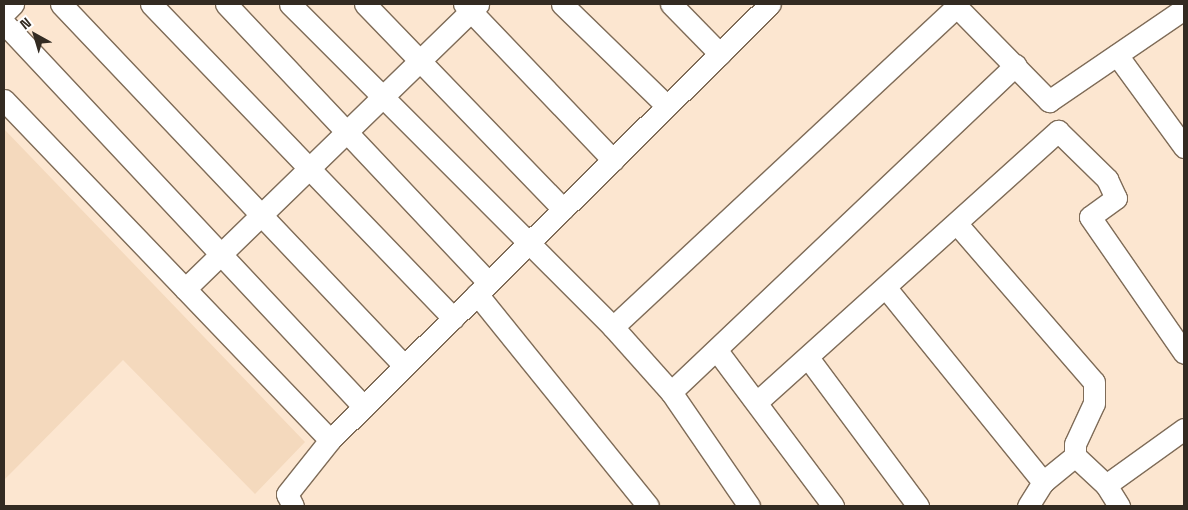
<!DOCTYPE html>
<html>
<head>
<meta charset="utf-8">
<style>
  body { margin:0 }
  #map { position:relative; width:1188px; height:510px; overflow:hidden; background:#fce6d0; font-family:"Space Grotesk",sans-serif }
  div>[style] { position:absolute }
  .built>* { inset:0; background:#f4d9bd }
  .roads { filter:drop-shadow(1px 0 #7f6c58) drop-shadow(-1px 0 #7f6c58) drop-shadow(0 1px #7f6c58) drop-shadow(0 -1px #7f6c58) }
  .minor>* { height:21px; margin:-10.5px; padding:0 10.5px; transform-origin:10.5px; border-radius:10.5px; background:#fff }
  span { translate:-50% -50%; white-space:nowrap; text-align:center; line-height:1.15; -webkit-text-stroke:5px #fff; paint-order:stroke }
  .frame { position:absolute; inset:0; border:5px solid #332b22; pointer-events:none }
  .north { position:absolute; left:10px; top:10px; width:50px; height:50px; -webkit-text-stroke:4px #fff; paint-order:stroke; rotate:321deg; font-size:14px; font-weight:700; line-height:20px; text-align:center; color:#332b22 }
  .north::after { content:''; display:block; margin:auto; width:18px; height:22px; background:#332b22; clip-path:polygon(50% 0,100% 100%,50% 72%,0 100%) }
</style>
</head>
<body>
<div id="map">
  <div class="built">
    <div style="clip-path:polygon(4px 129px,305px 442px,255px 494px,123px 360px,4px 480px)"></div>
  </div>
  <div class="roads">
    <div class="minor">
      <div style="left:61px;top:4px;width:499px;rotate:46.5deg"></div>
      <div style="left:151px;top:4px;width:436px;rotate:46.1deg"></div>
      <div style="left:226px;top:4px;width:383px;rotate:46.7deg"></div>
      <div style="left:290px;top:4px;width:457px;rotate:45deg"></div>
      <div style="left:613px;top:327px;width:87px;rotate:48.3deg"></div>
      <div style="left:671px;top:392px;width:138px;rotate:55.6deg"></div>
      <div style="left:365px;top:4px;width:285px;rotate:46deg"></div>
      <div style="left:464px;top:4px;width:216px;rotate:46.3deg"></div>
      <div style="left:562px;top:4px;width:146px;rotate:44.2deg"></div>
      <div style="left:671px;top:4px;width:70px;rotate:45.6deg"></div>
      <div style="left:954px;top:4px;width:136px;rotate:45.6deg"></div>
      <div style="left:1049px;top:101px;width:163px;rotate:-34.3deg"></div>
      <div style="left:4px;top:13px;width:13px;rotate:-45deg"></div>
      <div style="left:4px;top:23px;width:526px;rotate:46.85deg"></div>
      <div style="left:1117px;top:55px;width:114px;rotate:53.9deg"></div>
      <div style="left:4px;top:100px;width:471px;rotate:46.2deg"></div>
      <div style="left:957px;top:224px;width:209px;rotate:49.1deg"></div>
      <div style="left:1094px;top:382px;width:21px;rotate:90deg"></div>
      <div style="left:1094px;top:403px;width:45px;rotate:114.9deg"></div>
      <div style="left:1075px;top:444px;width:12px;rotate:90deg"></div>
      <div style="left:1075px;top:456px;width:42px;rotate:43.1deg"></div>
      <div style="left:1106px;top:485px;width:25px;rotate:58deg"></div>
      <div style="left:886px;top:288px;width:250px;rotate:51deg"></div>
      <div style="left:185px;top:289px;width:409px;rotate:-44.2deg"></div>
      <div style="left:477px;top:294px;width:272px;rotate:51.1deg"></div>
      <div style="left:613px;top:327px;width:471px;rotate:-43deg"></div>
      <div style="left:718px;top:352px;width:192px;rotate:53.2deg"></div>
      <div style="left:809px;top:359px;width:183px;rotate:53.4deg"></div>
      <div style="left:671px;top:392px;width:475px;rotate:-43.5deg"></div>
      <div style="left:758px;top:401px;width:404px;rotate:-42deg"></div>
      <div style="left:1058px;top:131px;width:69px;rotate:44.4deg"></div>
      <div style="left:1107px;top:179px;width:21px;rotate:65deg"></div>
      <div style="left:1116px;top:198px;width:32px;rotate:144deg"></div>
      <div style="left:1090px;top:217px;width:165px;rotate:55.3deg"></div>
      <div style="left:1106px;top:485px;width:96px;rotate:-35.7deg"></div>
      <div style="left:293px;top:506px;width:13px;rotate:-117deg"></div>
      <div style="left:287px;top:494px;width:69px;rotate:-51.5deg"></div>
      <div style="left:330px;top:440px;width:619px;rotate:-44.74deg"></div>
      <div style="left:1028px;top:506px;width:28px;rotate:-58deg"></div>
      <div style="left:1043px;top:482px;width:41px;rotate:-39.1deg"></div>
    </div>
  </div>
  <div class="frame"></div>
  <div class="north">N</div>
</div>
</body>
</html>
